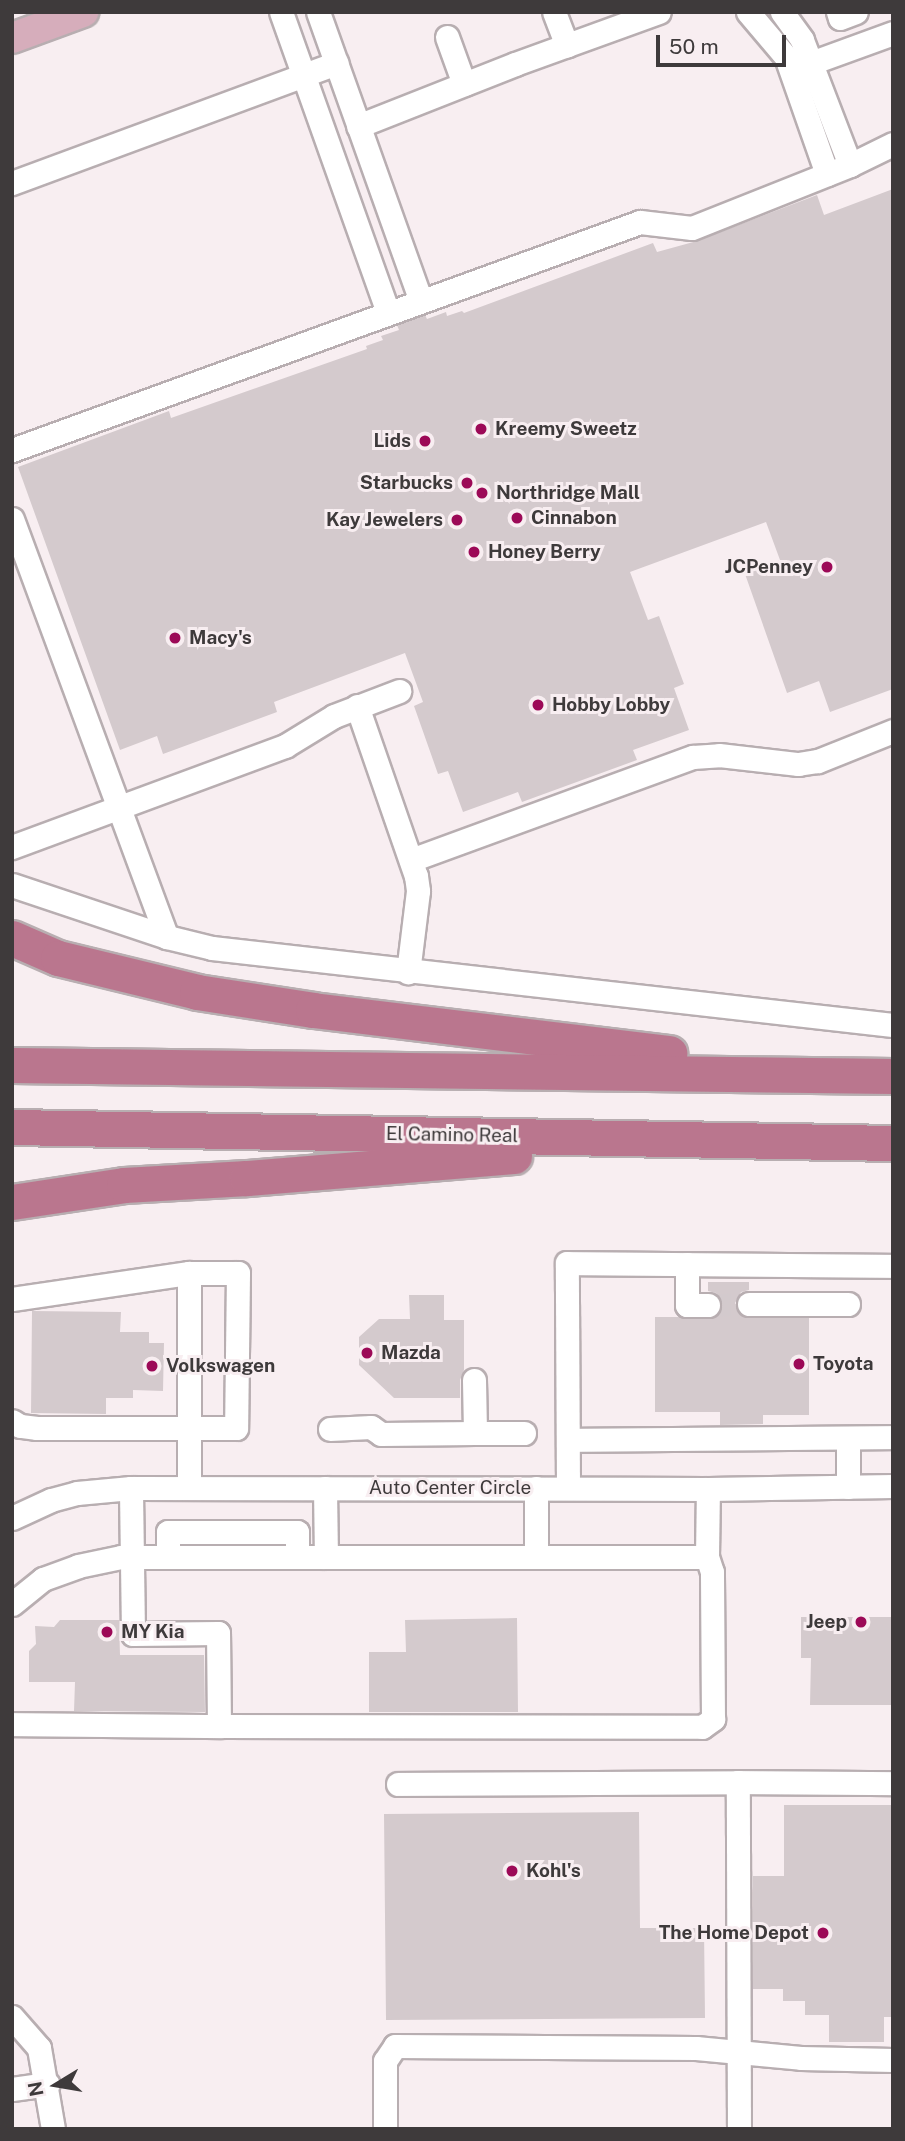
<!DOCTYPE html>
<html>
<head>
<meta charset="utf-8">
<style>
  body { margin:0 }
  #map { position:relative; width:905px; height:2141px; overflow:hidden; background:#f8eef1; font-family:"Public Sans",sans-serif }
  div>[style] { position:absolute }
  .building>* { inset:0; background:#d4cacd }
  .minor-tunnel>* { height:23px; margin-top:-11.5px; transform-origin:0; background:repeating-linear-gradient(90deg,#d3cacd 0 23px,transparent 0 34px) }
  .roads { filter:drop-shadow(2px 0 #b8aeb1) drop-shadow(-2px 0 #b8aeb1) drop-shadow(0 2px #b8aeb1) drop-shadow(0 -2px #b8aeb1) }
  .minor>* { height:23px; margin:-11.5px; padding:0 11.5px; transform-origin:11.5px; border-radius:11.5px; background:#fff }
  .major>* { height:30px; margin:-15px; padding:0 15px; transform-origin:15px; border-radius:15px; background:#d6adbb }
  .highway>* { height:35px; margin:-17.5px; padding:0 17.5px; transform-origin:17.5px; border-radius:17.5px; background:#ba768e }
  .dots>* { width:19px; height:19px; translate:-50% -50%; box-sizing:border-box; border:4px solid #f8eef1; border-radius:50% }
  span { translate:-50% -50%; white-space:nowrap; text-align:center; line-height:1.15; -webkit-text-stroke:6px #f8eef1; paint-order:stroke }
  .poi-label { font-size:19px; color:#3e3a3b; font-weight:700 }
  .left { translate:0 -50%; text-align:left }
  .right { translate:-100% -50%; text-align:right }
  .street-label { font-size:19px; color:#3e3a3b }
  .frame { position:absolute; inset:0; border:14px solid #3e3a3b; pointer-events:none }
  .north { position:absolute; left:21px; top:2050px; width:70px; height:70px; -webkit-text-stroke:5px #f8eef1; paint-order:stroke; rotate:259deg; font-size:19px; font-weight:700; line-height:28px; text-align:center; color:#3e3a3b }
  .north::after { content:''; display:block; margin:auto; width:24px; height:32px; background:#3e3a3b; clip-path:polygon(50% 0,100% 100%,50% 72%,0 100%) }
  .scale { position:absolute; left:656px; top:35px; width:130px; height:32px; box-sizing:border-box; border:4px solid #3e3a3b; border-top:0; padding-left:9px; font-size:21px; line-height:24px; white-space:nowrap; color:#3e3a3b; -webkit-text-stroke:5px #f8eef1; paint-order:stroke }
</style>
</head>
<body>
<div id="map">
  <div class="building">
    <div style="clip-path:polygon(893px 189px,893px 689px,830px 712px,819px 681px,787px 693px,745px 574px,780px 560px,766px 522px,630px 572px,648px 620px,659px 616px,684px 684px,674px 688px,689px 730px,633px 750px,637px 760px,522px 802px,518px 792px,463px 812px,448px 771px,438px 774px,414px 706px,423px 702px,405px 653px,274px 702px,277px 712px,163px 754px,157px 736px,120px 750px,18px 467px,169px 411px,171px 418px,367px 349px,366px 346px,383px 340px,381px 336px,399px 330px,397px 325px,425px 315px,427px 319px,446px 312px,447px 316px,462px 311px,464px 313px,653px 243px,657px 252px,697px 241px,817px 195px,824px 215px)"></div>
    <div style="clip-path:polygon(708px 1282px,749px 1282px,749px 1290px,741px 1292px,735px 1303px,743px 1316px,809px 1318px,809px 1415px,763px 1415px,763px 1424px,720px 1425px,720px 1412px,655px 1412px,655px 1317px,716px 1317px,722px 1304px,716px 1293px,708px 1291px)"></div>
    <div style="clip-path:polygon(409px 1295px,444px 1295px,444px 1320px,464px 1320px,464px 1370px,460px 1380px,460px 1398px,394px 1398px,359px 1365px,359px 1337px,379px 1319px,410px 1319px)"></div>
    <div style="clip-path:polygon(32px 1311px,121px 1312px,120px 1332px,149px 1332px,149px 1343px,164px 1343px,163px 1391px,133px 1390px,133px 1398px,106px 1398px,106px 1414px,31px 1413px)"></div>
    <div style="clip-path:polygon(801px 1617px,893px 1617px,893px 1705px,810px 1705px,811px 1658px,801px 1658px)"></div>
    <div style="clip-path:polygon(517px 1618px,518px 1712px,369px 1712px,369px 1652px,406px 1652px,405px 1620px)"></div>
    <div style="clip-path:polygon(60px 1620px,119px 1620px,120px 1655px,204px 1655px,205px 1712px,74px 1711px,75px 1682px,29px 1682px,29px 1651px,36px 1644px,35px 1626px,54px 1627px)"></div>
    <div style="clip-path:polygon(784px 1805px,893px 1805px,893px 2017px,884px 2017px,884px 2042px,829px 2042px,829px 2015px,805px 2015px,805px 2001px,783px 2001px,783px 1989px,753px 1989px,753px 1876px,784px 1876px)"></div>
    <div style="clip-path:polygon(639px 1812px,640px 1928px,704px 1928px,705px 2018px,386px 2020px,384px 1814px)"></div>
  </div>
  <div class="minor-tunnel">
    <div style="left:708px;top:1305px;width:41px;rotate:-1.4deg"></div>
  </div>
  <div class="roads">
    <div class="minor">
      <div style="left:281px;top:12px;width:319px;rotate:70.4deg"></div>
      <div style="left:318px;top:12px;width:305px;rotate:70.4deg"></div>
      <div style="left:554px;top:12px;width:36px;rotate:69deg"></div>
      <div style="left:748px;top:12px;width:59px;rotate:49.8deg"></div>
      <div style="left:786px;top:57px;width:124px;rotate:70.7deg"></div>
      <div style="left:782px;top:12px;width:34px;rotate:54deg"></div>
      <div style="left:802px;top:40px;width:134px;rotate:69deg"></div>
      <div style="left:838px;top:12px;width:6px;rotate:72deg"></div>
      <div style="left:840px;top:18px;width:17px;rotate:-21deg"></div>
      <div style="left:447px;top:37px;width:50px;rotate:70.1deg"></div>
      <div style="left:797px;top:68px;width:102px;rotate:-20deg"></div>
      <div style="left:358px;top:126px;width:169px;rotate:-21.5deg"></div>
      <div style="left:515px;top:64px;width:153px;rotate:-19.9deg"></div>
      <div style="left:12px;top:183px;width:346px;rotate:-20.3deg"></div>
      <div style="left:12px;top:450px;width:668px;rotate:-19.95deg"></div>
      <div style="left:640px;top:222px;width:52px;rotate:6.6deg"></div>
      <div style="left:692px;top:228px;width:170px;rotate:-21.7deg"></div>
      <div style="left:850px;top:165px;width:48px;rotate:-26deg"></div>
      <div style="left:12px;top:519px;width:446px;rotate:69.7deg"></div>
      <div style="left:357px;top:706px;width:180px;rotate:70.9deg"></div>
      <div style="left:416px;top:876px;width:15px;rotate:82deg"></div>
      <div style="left:418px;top:891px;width:82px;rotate:97deg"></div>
      <div style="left:12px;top:847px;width:291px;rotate:-20.3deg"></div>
      <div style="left:285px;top:746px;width:57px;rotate:-31.5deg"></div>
      <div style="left:334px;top:716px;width:70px;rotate:-21deg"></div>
      <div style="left:411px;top:860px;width:300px;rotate:-20.1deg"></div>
      <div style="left:693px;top:757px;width:26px;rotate:-4deg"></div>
      <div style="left:719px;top:755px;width:80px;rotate:6.5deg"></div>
      <div style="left:798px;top:764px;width:20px;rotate:-9deg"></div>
      <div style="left:818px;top:761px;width:81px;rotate:-21.8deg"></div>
      <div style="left:12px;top:885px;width:163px;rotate:18.5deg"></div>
      <div style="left:167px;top:937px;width:46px;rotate:13.7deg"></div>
      <div style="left:212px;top:948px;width:685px;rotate:6.45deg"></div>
      <div style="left:687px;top:1264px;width:41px;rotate:90deg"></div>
      <div style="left:687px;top:1305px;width:21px"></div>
      <div style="left:12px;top:1299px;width:179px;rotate:-8.4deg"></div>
      <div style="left:189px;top:1273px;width:49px"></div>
      <div style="left:238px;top:1273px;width:155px;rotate:90.7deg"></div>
      <div style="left:236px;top:1428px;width:199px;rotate:180deg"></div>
      <div style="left:37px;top:1428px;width:17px;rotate:-173deg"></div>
      <div style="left:20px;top:1426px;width:9px;rotate:-148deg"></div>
      <div style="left:749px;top:1304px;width:99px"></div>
      <div style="left:474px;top:1380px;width:53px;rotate:88.9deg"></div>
      <div style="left:475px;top:1433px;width:49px"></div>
      <div style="left:330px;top:1429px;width:41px;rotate:-2.8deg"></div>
      <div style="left:371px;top:1427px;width:12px;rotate:35deg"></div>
      <div style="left:381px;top:1434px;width:94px;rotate:-0.6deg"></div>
      <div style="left:848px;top:1439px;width:48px;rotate:90deg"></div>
      <div style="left:568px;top:1440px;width:325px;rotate:-0.5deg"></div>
      <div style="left:189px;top:1488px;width:215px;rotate:-90deg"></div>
      <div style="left:325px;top:1488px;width:69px;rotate:89.2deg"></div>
      <div style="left:568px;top:1488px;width:225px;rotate:-90.3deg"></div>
      <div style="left:567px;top:1263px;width:326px;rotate:0.5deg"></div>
      <div style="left:12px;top:1518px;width:43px;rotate:-24.8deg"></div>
      <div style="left:51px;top:1500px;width:27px;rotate:-15deg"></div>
      <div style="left:77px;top:1493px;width:54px;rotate:-5.3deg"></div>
      <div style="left:131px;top:1488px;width:577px;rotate:0.1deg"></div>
      <div style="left:708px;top:1489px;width:185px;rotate:-0.9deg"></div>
      <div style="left:168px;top:1557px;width:25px;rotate:-90deg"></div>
      <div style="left:168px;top:1532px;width:129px"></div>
      <div style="left:297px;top:1532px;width:25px;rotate:90deg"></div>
      <div style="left:536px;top:1557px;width:69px;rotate:-90deg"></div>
      <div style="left:12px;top:1604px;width:40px;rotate:-39deg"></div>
      <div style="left:43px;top:1579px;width:37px;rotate:-20deg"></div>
      <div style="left:78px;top:1566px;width:44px;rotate:-11.8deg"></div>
      <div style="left:121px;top:1557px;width:586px"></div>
      <div style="left:707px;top:1557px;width:68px;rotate:-89.2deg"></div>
      <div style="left:12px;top:1724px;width:207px;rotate:0.6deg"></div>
      <div style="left:219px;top:1726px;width:93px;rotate:-90.6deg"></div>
      <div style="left:218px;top:1633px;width:85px;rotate:179.3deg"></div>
      <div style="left:133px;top:1634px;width:146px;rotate:-90.8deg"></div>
      <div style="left:219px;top:1726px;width:483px;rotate:0.1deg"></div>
      <div style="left:702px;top:1727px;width:14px;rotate:-36deg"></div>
      <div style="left:713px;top:1719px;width:147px;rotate:-90.4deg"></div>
      <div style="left:712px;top:1572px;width:16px;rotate:-108deg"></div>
      <div style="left:398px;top:1784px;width:340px;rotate:-0.3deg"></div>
      <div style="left:12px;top:2017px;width:41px;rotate:48.9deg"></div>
      <div style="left:39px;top:2048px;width:82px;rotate:80.2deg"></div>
      <div style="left:12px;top:2089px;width:36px;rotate:-8deg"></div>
      <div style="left:385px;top:2129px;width:68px;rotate:-90deg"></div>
      <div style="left:385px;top:2061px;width:18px;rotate:-56deg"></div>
      <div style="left:395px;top:2046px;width:301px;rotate:0.4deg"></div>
      <div style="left:696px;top:2048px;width:105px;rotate:5.4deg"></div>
      <div style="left:801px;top:2058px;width:92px;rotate:1.2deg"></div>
      <div style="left:739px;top:2129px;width:347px;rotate:-90.2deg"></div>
      <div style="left:738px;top:1782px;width:155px;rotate:0.4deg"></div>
    </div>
    <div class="major">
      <div style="left:12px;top:38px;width:76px;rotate:-20.1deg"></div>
    </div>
    <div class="highway">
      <div style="left:12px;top:938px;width:50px;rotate:23.5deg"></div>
      <div style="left:58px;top:958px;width:143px;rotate:13.7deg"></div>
      <div style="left:197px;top:992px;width:117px;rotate:8.8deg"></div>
      <div style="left:313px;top:1010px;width:359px;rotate:6.9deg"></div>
      <div style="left:12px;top:1065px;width:881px;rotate:0.72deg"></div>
      <div style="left:12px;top:1127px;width:881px;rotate:1.04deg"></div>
      <div style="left:12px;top:1202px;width:113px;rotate:-8.6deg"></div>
      <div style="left:124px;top:1185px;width:123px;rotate:-3.3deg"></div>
      <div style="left:247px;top:1178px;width:268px;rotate:-4.7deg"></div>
    </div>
  </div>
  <div class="dots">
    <div style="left:481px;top:429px;background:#9c0957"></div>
    <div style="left:425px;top:441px;background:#9c0957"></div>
    <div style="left:467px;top:483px;background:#9c0957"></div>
    <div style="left:482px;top:493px;background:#9c0957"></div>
    <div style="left:517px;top:518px;background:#9c0957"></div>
    <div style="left:457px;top:520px;background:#9c0957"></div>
    <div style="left:474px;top:552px;background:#9c0957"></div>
    <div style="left:827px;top:567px;background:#9c0957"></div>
    <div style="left:175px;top:638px;background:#9c0957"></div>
    <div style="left:538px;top:705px;background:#9c0957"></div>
    <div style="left:367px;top:1353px;background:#9c0957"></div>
    <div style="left:799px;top:1364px;background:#9c0957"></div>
    <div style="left:152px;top:1366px;background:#9c0957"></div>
    <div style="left:861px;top:1622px;background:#9c0957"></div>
    <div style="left:107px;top:1632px;background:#9c0957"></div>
    <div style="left:512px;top:1871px;background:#9c0957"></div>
    <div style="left:823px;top:1933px;background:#9c0957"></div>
  </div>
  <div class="poi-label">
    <span class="left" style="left:495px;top:429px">Kreemy Sweetz</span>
    <span class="right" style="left:411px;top:441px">Lids</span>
    <span class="right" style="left:453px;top:483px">Starbucks</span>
    <span class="left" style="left:496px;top:493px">Northridge Mall</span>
    <span class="left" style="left:531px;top:518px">Cinnabon</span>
    <span class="right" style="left:443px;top:520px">Kay Jewelers</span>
    <span class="left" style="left:488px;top:552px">Honey Berry</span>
    <span class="right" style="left:813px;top:567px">JCPenney</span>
    <span class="left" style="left:189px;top:638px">Macy's</span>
    <span class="left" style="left:552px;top:705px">Hobby Lobby</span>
    <span class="left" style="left:381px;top:1353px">Mazda</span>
    <span class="left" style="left:813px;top:1364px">Toyota</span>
    <span class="left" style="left:166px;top:1366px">Volkswagen</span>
    <span class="right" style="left:847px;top:1622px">Jeep</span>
    <span class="left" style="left:121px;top:1632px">MY Kia</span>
    <span class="left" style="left:526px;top:1871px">Kohl's</span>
    <span class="right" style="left:809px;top:1933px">The Home Depot</span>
  </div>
  <div class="street-label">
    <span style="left:452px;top:1135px;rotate:1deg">El Camino Real</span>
    <span style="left:450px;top:1488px">Auto Center Circle</span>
  </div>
  <div class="frame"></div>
  <div class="north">N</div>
  <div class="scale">50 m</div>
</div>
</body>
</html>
